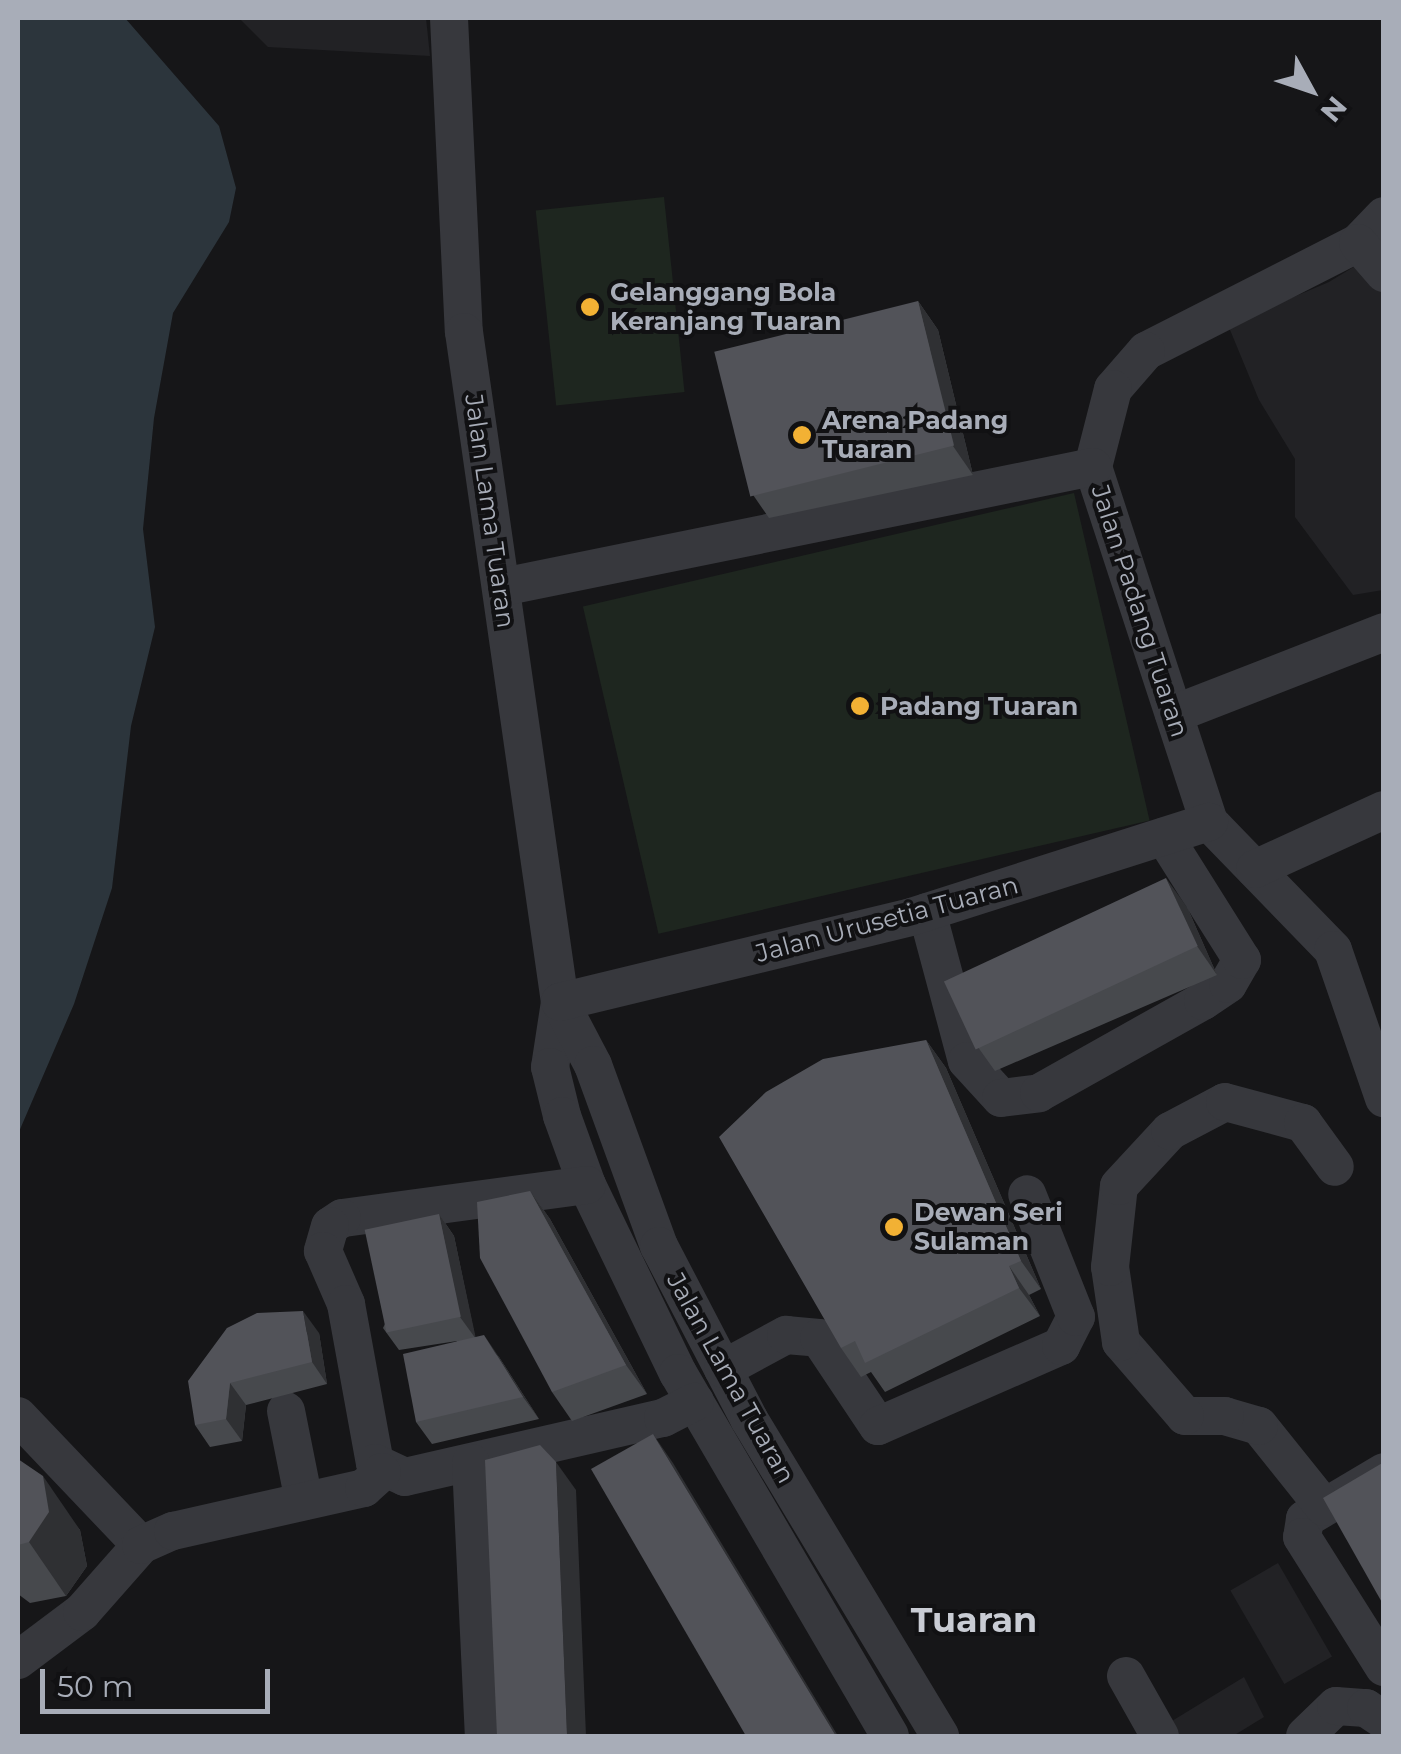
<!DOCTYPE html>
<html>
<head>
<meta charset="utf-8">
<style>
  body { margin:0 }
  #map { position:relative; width:1401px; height:1754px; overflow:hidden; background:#161618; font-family:Montserrat,sans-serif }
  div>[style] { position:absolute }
  .built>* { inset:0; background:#222225; transform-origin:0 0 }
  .green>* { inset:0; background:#1e261f; transform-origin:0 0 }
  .water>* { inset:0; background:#2c353c }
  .minor>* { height:38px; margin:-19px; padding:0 19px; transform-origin:19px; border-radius:19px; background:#37383d }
  .wall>* { inset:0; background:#47494d }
  .shaded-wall>* { inset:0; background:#2f3033 }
  .building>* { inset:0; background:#525359; transform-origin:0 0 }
  .dots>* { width:28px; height:28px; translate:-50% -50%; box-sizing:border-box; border:5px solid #111113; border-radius:50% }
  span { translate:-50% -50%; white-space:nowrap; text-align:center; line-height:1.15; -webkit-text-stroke:8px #111113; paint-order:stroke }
  .poi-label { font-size:25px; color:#a8adb8; font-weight:700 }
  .left { translate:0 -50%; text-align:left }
  .street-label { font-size:25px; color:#a8adb8 }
  .district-label { font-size:35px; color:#c9ccd4; font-weight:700 }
  .frame { position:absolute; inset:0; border:20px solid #a8adb8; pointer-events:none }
  .north { position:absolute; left:1261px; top:40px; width:100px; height:100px; -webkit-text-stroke:8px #111113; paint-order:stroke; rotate:130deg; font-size:28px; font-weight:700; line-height:40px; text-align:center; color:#a8adb8 }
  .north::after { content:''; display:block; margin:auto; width:35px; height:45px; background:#a8adb8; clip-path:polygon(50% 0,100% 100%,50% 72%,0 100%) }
  .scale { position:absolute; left:40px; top:1669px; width:230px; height:45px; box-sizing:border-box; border:5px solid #a8adb8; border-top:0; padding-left:12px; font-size:30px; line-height:35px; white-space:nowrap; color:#a8adb8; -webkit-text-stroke:8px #111113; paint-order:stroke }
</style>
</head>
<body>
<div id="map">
  <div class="built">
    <div style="clip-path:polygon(239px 18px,426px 18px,430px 56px,268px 47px)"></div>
    <div style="clip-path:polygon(1383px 249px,1383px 590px,1353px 595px,1295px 517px,1295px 459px,1259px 400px,1228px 325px,1329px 282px)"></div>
    <div style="left:1278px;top:1563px;width:108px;height:55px;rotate:60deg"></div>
    <div style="clip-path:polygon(1244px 1677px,1264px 1717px,1233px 1736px,1175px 1736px,1167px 1724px)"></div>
  </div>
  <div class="green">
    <div style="left:664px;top:197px;width:196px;height:129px;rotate:84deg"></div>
    <div style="left:1074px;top:493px;width:336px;height:504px;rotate:77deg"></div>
  </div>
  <div class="water">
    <div style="clip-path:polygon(18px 18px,125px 18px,219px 126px,236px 188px,229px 222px,173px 313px,154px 418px,143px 529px,155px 627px,131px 726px,112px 888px,74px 1004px,18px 1134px)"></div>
  </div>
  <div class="minor">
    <div style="left:449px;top:18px;width:314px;rotate:87.3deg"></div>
    <div style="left:464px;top:332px;width:677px;rotate:81.85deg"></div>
    <div style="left:560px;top:1002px;width:66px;rotate:98.7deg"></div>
    <div style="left:550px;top:1067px;width:50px;rotate:76.2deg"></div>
    <div style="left:562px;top:1116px;width:73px;rotate:70.1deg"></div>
    <div style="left:587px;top:1185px;width:209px;rotate:64.2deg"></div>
    <div style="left:678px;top:1373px;width:420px;rotate:59.7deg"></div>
    <div style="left:1384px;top:216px;width:37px;rotate:134deg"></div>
    <div style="left:1358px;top:243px;width:238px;rotate:153deg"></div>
    <div style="left:1146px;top:351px;width:50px;rotate:131deg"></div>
    <div style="left:1113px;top:389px;width:81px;rotate:104.4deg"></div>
    <div style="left:1093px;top:467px;width:373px;rotate:71.9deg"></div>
    <div style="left:1209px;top:822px;width:178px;rotate:45.9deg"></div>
    <div style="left:1333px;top:950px;width:157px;rotate:71deg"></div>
    <div style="left:1358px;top:243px;width:40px;rotate:49deg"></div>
    <div style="left:502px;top:587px;width:603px;rotate:-11.48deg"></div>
    <div style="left:1174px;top:714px;width:225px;rotate:-21.3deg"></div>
    <div style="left:1255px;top:869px;width:142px;rotate:-24.6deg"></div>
    <div style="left:927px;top:912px;width:154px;rotate:75deg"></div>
    <div style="left:967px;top:1061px;width:50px;rotate:47.4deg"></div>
    <div style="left:1001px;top:1098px;width:38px;rotate:-7deg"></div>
    <div style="left:1039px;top:1093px;width:188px;rotate:-29.3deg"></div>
    <div style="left:1203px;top:1001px;width:30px;rotate:-34deg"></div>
    <div style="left:1228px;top:984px;width:28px;rotate:-60deg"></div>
    <div style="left:1242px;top:960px;width:146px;rotate:-122.2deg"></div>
    <div style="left:560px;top:1002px;width:71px;rotate:62.4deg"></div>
    <div style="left:593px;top:1065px;width:193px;rotate:70deg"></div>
    <div style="left:659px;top:1246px;width:195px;rotate:62.5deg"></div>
    <div style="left:749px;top:1419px;width:370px;rotate:58.9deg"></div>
    <div style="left:560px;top:1002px;width:361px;rotate:-13.6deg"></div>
    <div style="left:911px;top:917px;width:313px;rotate:-17.7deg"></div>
    <div style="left:587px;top:1185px;width:247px;rotate:172.3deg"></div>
    <div style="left:342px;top:1218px;width:14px;rotate:146deg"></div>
    <div style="left:330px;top:1226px;width:26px;rotate:106deg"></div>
    <div style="left:323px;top:1251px;width:58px;rotate:66.5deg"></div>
    <div style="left:346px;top:1304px;width:162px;rotate:79.7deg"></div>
    <div style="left:375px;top:1463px;width:33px;rotate:25deg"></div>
    <div style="left:405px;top:1477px;width:265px;rotate:-12.9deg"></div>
    <div style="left:663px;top:1418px;width:36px;rotate:-27deg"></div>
    <div style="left:723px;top:1369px;width:72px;rotate:-28.4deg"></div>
    <div style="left:786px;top:1335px;width:33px;rotate:5deg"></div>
    <div style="left:819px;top:1338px;width:106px;rotate:56.2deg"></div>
    <div style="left:878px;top:1426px;width:200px;rotate:-23.6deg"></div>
    <div style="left:1061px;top:1346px;width:33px;rotate:-63deg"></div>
    <div style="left:1076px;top:1317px;width:132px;rotate:-111.7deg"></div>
    <div style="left:286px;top:1411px;width:92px;rotate:78.7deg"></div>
    <div style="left:18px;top:1416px;width:178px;rotate:46.4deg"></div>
    <div style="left:471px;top:1463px;width:273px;rotate:87.3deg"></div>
    <div style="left:1384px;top:1472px;width:92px;rotate:149.3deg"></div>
    <div style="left:1305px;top:1519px;width:18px;rotate:99deg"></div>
    <div style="left:1302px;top:1537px;width:154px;rotate:57.8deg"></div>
    <div style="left:1324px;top:1507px;width:104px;rotate:-128.7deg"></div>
    <div style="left:1259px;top:1426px;width:35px;rotate:-164deg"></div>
    <div style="left:1225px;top:1416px;width:40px;rotate:180deg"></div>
    <div style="left:1185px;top:1416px;width:98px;rotate:-130.9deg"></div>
    <div style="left:1121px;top:1342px;width:76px;rotate:-98.3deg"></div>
    <div style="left:1110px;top:1267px;width:81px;rotate:-83.7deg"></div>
    <div style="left:1119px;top:1186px;width:75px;rotate:-47.2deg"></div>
    <div style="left:1170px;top:1131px;width:62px;rotate:-27.8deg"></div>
    <div style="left:1225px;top:1102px;width:81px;rotate:15.1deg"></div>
    <div style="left:1303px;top:1123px;width:54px;rotate:54deg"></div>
    <div style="left:18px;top:1660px;width:80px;rotate:-36.9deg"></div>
    <div style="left:82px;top:1612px;width:89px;rotate:-48.6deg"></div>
    <div style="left:141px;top:1545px;width:35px;rotate:-24deg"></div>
    <div style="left:173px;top:1531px;width:196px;rotate:-12.7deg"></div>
    <div style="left:364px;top:1488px;width:24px;rotate:-42deg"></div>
    <div style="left:1126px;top:1676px;width:69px;rotate:60.5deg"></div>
    <div style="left:1305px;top:1736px;width:43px;rotate:-44.1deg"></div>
    <div style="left:1336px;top:1706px;width:30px;rotate:4deg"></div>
    <div style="left:1366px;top:1708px;width:22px;rotate:34deg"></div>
  </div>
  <div class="wall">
    <div style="clip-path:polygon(918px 301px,938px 330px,973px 475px,769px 518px,749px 489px)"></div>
    <div style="clip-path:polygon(1187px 907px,1217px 975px,995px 1071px,975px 1043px)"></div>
    <div style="clip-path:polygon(926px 1040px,946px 1068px,1041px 1289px,1029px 1295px,1040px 1316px,885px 1392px,871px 1372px,861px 1377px,841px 1348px)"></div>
    <div style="clip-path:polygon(530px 1191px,550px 1219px,647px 1394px,572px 1421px,552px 1392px)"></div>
    <div style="clip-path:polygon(439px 1214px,454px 1236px,475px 1337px,499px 1357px,539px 1419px,432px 1444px,416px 1422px,457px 1341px,399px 1350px,383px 1328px)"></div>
    <div style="clip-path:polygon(227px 1328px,319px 1333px,327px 1384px,246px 1405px,242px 1441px,210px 1447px,195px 1425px)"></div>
    <div style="clip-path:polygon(18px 1459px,80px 1530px,87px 1566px,66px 1596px,30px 1603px,18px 1594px)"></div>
  </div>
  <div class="shaded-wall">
    <div style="clip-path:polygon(918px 301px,938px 330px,973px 475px,953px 446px)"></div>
    <div style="clip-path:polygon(1166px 878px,1187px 907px,1217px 975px,1197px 946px)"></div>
    <div style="clip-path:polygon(926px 1040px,946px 1068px,1041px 1289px,1021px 1261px)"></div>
    <div style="clip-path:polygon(530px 1191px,550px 1219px,647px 1394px,626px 1365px)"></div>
    <div style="clip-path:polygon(439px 1214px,454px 1236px,476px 1339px,460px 1317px)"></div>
    <div style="clip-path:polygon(1009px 1266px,1029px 1295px,1040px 1316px,1019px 1288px)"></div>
    <div style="clip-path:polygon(303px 1311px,319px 1333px,327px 1384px,312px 1362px)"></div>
    <div style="clip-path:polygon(484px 1335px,499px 1357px,539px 1419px,523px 1397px)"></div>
    <div style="clip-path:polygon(230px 1383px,246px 1405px,242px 1441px,226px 1419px)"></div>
    <div style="clip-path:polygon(653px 1434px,673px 1463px,838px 1736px,836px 1736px)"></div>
    <div style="clip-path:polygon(556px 1462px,576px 1490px,586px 1736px,569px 1736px,567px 1734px)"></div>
    <div style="clip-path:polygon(43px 1476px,80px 1530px,87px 1566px,66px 1596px,29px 1542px)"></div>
  </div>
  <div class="building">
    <div style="left:918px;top:301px;width:149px;height:210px;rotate:76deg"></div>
    <div style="left:1166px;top:878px;width:75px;height:245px;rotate:65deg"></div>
    <div style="clip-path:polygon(926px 1040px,1021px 1261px,1009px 1266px,1019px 1288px,865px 1363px,855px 1341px,841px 1348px,719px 1137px,766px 1092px,823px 1059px)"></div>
    <div style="clip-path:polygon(530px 1191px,626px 1365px,552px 1392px,480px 1258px,477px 1202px)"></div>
    <div style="left:439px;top:1214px;width:105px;height:76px;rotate:78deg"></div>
    <div style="clip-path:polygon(303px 1311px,312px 1362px,230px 1383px,226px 1419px,195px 1425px,188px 1381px,227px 1328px,257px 1313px)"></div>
    <div style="clip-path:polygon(484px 1335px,523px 1397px,416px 1422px,403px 1354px)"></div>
    <div style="clip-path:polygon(653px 1434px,836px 1736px,746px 1736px,591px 1469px)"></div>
    <div style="clip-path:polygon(540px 1445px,556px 1462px,567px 1734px,540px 1736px,497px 1736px,485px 1460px)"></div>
    <div style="clip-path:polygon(18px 1459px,43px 1476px,49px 1512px,29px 1542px,18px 1545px)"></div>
    <div style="clip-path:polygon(1384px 1462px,1384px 1606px,1323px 1498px)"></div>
  </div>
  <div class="dots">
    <div style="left:590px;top:307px;background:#f2b134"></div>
    <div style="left:802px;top:435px;background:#f2b134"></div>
    <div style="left:860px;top:706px;background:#f2b134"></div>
    <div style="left:894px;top:1227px;background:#f2b134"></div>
  </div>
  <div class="poi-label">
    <span class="left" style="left:610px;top:307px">Gelanggang Bola<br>Keranjang Tuaran</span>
    <span class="left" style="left:822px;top:435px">Arena Padang<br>Tuaran</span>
    <span class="left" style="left:880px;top:706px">Padang Tuaran</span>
    <span class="left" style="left:914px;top:1227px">Dewan Seri<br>Sulaman</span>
  </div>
  <div class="street-label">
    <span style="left:490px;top:511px;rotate:82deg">Jalan Lama Tuaran</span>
    <span style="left:1140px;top:611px;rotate:72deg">Jalan Padang Tuaran</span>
    <span style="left:887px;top:919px;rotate:-15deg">Jalan Urusetia Tuaran</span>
    <span style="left:731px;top:1378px;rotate:61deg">Jalan Lama Tuaran</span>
  </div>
  <div class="district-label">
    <span style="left:974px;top:1620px">Tuaran</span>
  </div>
  <div class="frame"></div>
  <div class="north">N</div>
  <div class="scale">50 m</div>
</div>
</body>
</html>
